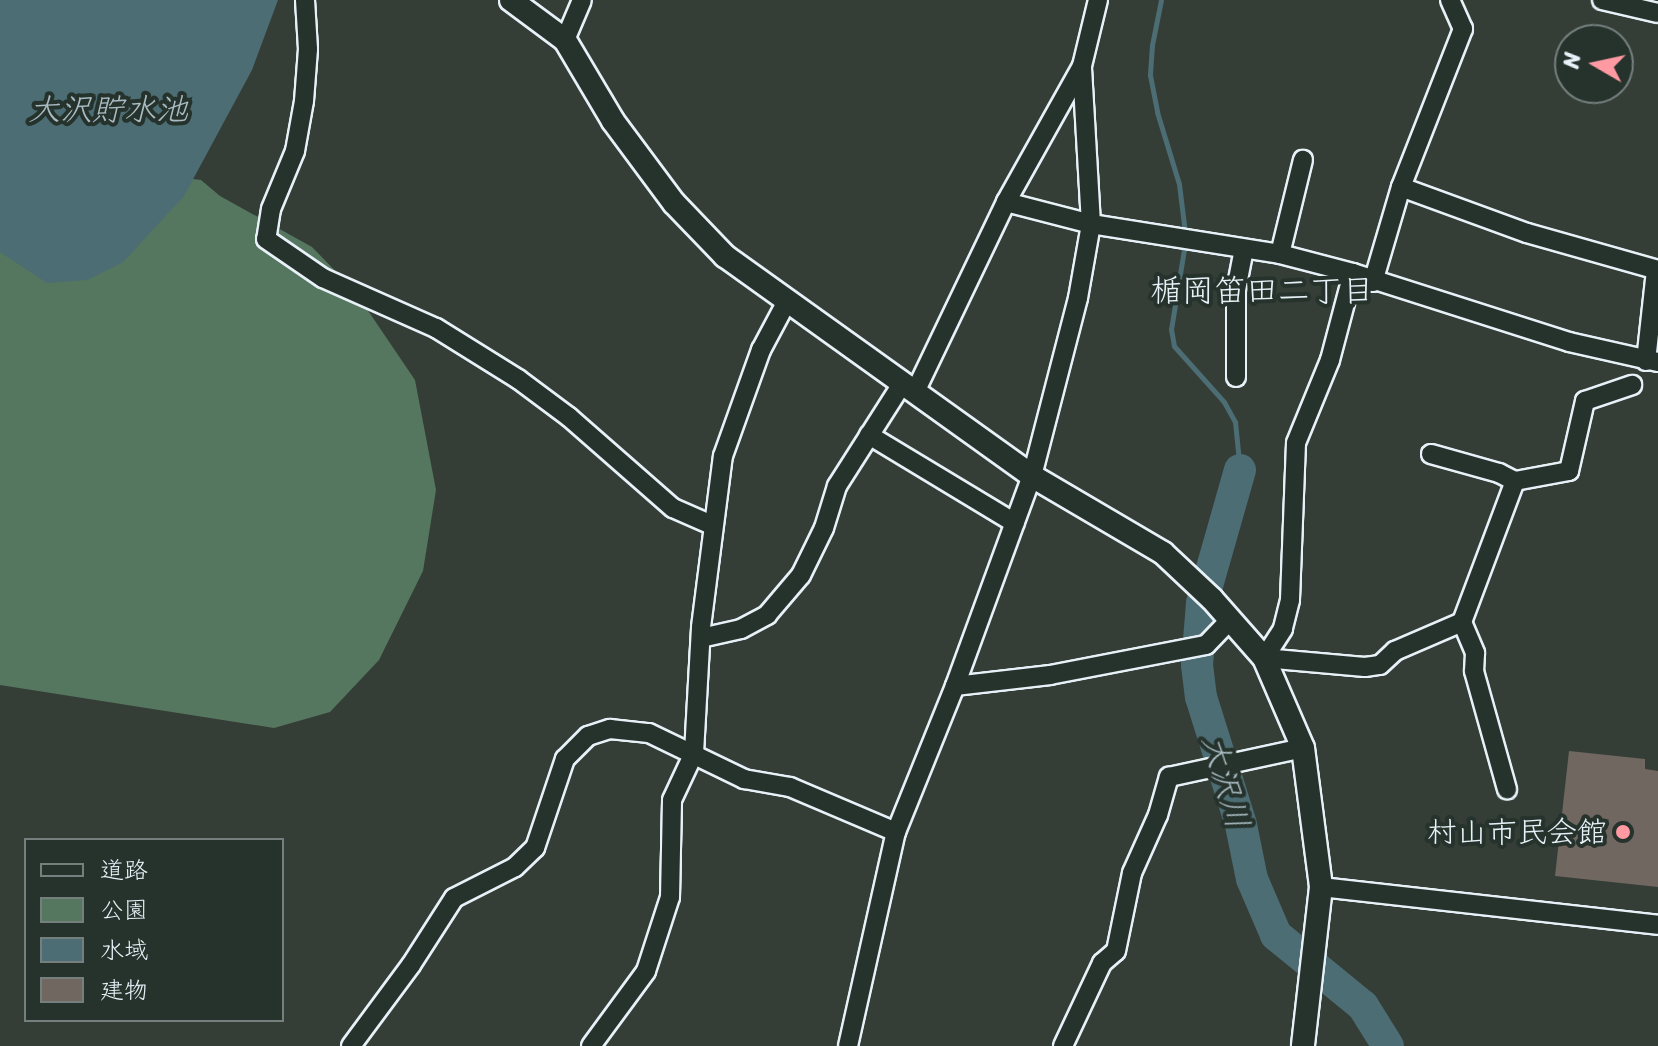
<!DOCTYPE html>
<html>
<head>
<meta charset="utf-8">
<style>
  body { margin:0 }
  #map { position:relative; width:1658px; height:1046px; overflow:hidden; background:#353d37; font-family:Sriracha,"Klee One",sans-serif }
  div>[style] { position:absolute }
  .green>* { inset:0; background:#55765f }
  .water>* { inset:0; background:#4c6d73 }
  .stream>* { height:5px; margin:-2.5px; padding:0 2.5px; transform-origin:2.5px; border-radius:2.5px; background:#4c6d73 }
  .river>* { height:32px; margin:-16px; padding:0 16px; transform-origin:16px; border-radius:16px; background:#4c6d73 }
  .building>* { inset:0; background:#706760 }
  .roads { filter:drop-shadow(2px 0 #e8f1f8) drop-shadow(-2px 0 #e8f1f8) drop-shadow(0 2px #e8f1f8) drop-shadow(0 -2px #e8f1f8) }
  .minor>* { height:18px; margin:-9px; padding:0 9px; transform-origin:9px; border-radius:9px; background:#26332d }
  .tertiary>* { height:22px; margin:-11px; padding:0 11px; transform-origin:11px; border-radius:11px; background:#26332d }
  .dots>* { width:22px; height:22px; translate:-50% -50%; box-sizing:border-box; border:4px solid #26332d; border-radius:50% }
  span { translate:-50% -50%; white-space:nowrap; text-align:center; line-height:1.15; -webkit-text-stroke:8px #26332d; paint-order:stroke }
  .poi-label { font-size:30px; color:#e8f1f8 }
  .right { translate:-100% -50%; text-align:right }
  .water-label { font-size:32px; color:#aabcc3; font-style:italic }
  .neighbourhood-label { font-size:32px; color:#e8f1f8 }
  .legend { position:absolute; left:24px; top:838px; width:260px; height:184px; box-sizing:border-box; background:#26332d; border:2px solid #747f7e; margin:0; padding:10px 14px; list-style:none; font-size:24px; color:#e8f1f8 }
  .legend li { display:flex; align-items:center; gap:16px; height:40px }
  .legend b { width:40px; border:2px solid #747f7e }
  .north { position:absolute; left:1554px; top:24px; width:80px; height:80px; box-sizing:border-box; background:#26332d; border:2px solid #747f7e; border-radius:50%; rotate:279deg; font-size:22px; font-weight:700; line-height:32px; text-align:center; color:#e8f1f8 }
  .north::after { content:''; display:block; margin:auto; width:28px; height:36px; background:#ff9aa2; clip-path:polygon(50% 0,100% 100%,50% 72%,0 100%) }
</style>
</head>
<body>
<div id="map">
  <div class="green">
    <div style="clip-path:polygon(0 156px,201px 180px,220px 196px,312px 247px,354px 290px,415px 380px,436px 490px,423px 571px,379px 660px,330px 712px,274px 728px,0 685px)"></div>
  </div>
  <div class="water">
    <div style="clip-path:polygon(0 0,278px 0,252px 70px,184px 196px,123px 262px,87px 280px,47px 283px,0 252px)"></div>
  </div>
  <div class="stream">
    <div style="left:1161px;top:0;width:46px;rotate:101.3deg"></div>
    <div style="left:1152px;top:45px;width:30px;rotate:94deg"></div>
    <div style="left:1150px;top:75px;width:38px;rotate:79deg"></div>
    <div style="left:1157px;top:112px;width:75px;rotate:73deg"></div>
    <div style="left:1179px;top:184px;width:49px;rotate:83deg"></div>
    <div style="left:1185px;top:243px;width:87px;rotate:99.2deg"></div>
    <div style="left:1171px;top:329px;width:17px;rotate:80deg"></div>
    <div style="left:1174px;top:346px;width:75px;rotate:48.2deg"></div>
    <div style="left:1224px;top:402px;width:23px;rotate:61deg"></div>
    <div style="left:1235px;top:422px;width:48px;rotate:84.1deg"></div>
  </div>
  <div class="river">
    <div style="left:1240px;top:470px;width:138px;rotate:105.9deg"></div>
    <div style="left:1202px;top:603px;width:62px;rotate:94.6deg"></div>
    <div style="left:1197px;top:665px;width:32px;rotate:83deg"></div>
    <div style="left:1201px;top:697px;width:134px;rotate:72.6deg"></div>
    <div style="left:1241px;top:825px;width:55px;rotate:78.5deg"></div>
    <div style="left:1252px;top:879px;width:61px;rotate:66.8deg"></div>
    <div style="left:1276px;top:935px;width:112px;rotate:39.2deg"></div>
    <div style="left:1363px;top:1006px;width:47px;rotate:58deg"></div>
  </div>
  <div class="building">
    <div style="clip-path:polygon(1569px 751px,1645px 759px,1645px 769px,1658px 771px,1658px 887px,1555px 876px)"></div>
  </div>
  <div class="roads">
    <div class="minor">
      <div style="left:305px;top:0;width:49px;rotate:86.5deg"></div>
      <div style="left:308px;top:49px;width:52px;rotate:94.4deg"></div>
      <div style="left:304px;top:101px;width:51px;rotate:100.2deg"></div>
      <div style="left:295px;top:151px;width:63px;rotate:112.5deg"></div>
      <div style="left:271px;top:209px;width:30px;rotate:99deg"></div>
      <div style="left:266px;top:239px;width:69px;rotate:34.4deg"></div>
      <div style="left:323px;top:278px;width:124px;rotate:23.9deg"></div>
      <div style="left:436px;top:328px;width:97px;rotate:31.9deg"></div>
      <div style="left:518px;top:379px;width:64px;rotate:36.7deg"></div>
      <div style="left:569px;top:417px;width:138px;rotate:41.2deg"></div>
      <div style="left:673px;top:508px;width:43px;rotate:23.6deg"></div>
      <div style="left:1602px;top:0;width:57px;rotate:13.1deg"></div>
      <div style="left:565px;top:40px;width:43px;rotate:-67deg"></div>
      <div style="left:1401px;top:187px;width:170px;rotate:-68.6deg"></div>
      <div style="left:1463px;top:29px;width:32px;rotate:-114deg"></div>
      <div style="left:1006px;top:202px;width:88px;rotate:14.5deg"></div>
      <div style="left:1091px;top:224px;width:191px;rotate:9deg"></div>
      <div style="left:1280px;top:254px;width:75px;rotate:14.6deg"></div>
      <div style="left:1353px;top:273px;width:227px;rotate:17.7deg"></div>
      <div style="left:1569px;top:342px;width:91px;rotate:12.7deg"></div>
      <div style="left:1280px;top:254px;width:97px;rotate:-76.3deg"></div>
      <div style="left:1353px;top:273px;width:90px;rotate:104.8deg"></div>
      <div style="left:1330px;top:360px;width:90px;rotate:112.3deg"></div>
      <div style="left:1296px;top:443px;width:157px;rotate:92.2deg"></div>
      <div style="left:1290px;top:600px;width:30px;rotate:104deg"></div>
      <div style="left:1283px;top:629px;width:35px;rotate:123deg"></div>
      <div style="left:1264px;top:658px;width:101px;rotate:5.1deg"></div>
      <div style="left:1365px;top:667px;width:15px;rotate:-8deg"></div>
      <div style="left:1380px;top:665px;width:21px;rotate:-43deg"></div>
      <div style="left:1395px;top:651px;width:73px;rotate:-23.4deg"></div>
      <div style="left:1462px;top:622px;width:151px;rotate:-69.4deg"></div>
      <div style="left:1515px;top:481px;width:55px;rotate:-10.5deg"></div>
      <div style="left:1569px;top:471px;width:72px;rotate:-77.1deg"></div>
      <div style="left:1585px;top:401px;width:50px;rotate:-18.8deg"></div>
      <div style="left:1373px;top:282px;width:99px;rotate:-73.6deg"></div>
      <div style="left:1401px;top:187px;width:134px;rotate:20.1deg"></div>
      <div style="left:1527px;top:233px;width:136px;rotate:15.8deg"></div>
      <div style="left:1646px;top:361px;width:91px;rotate:-83.7deg"></div>
      <div style="left:1236px;top:377px;width:87px;rotate:-90deg"></div>
      <div style="left:1236px;top:290px;width:42px;rotate:-79deg"></div>
      <div style="left:915px;top:392px;width:211px;rotate:-64.4deg"></div>
      <div style="left:1006px;top:202px;width:156px;rotate:-60.8deg"></div>
      <div style="left:1082px;top:66px;width:68px;rotate:-76.4deg"></div>
      <div style="left:869px;top:435px;width:170px;rotate:31.1deg"></div>
      <div style="left:1431px;top:454px;width:71px;rotate:15.6deg"></div>
      <div style="left:1499px;top:473px;width:18px;rotate:27deg"></div>
      <div style="left:1462px;top:622px;width:34px;rotate:67deg"></div>
      <div style="left:1475px;top:653px;width:18px;rotate:93deg"></div>
      <div style="left:1474px;top:671px;width:123px;rotate:74.4deg"></div>
      <div style="left:701px;top:638px;width:41px;rotate:-12.7deg"></div>
      <div style="left:741px;top:629px;width:30px;rotate:-28deg"></div>
      <div style="left:767px;top:615px;width:52px;rotate:-49.6deg"></div>
      <div style="left:801px;top:575px;width:52px;rotate:-63.9deg"></div>
      <div style="left:824px;top:528px;width:44px;rotate:-72.8deg"></div>
      <div style="left:837px;top:486px;width:121px;rotate:-57.5deg"></div>
      <div style="left:955px;top:686px;width:96px;rotate:-6.6deg"></div>
      <div style="left:1050px;top:675px;width:159px;rotate:-10.9deg"></div>
      <div style="left:1206px;top:645px;width:35px;rotate:-46deg"></div>
      <div style="left:1321px;top:887px;width:339px;rotate:6.4deg"></div>
      <div style="left:351px;top:1046px;width:101px;rotate:-53.5deg"></div>
      <div style="left:411px;top:965px;width:80px;rotate:-57.3deg"></div>
      <div style="left:454px;top:898px;width:68px;rotate:-26.9deg"></div>
      <div style="left:515px;top:867px;width:28px;rotate:-44deg"></div>
      <div style="left:535px;top:848px;width:94px;rotate:-71.4deg"></div>
      <div style="left:565px;top:759px;width:33px;rotate:-45deg"></div>
      <div style="left:588px;top:736px;width:23px;rotate:-18deg"></div>
      <div style="left:610px;top:729px;width:39px;rotate:6deg"></div>
      <div style="left:649px;top:733px;width:106px;rotate:25.8deg"></div>
      <div style="left:744px;top:779px;width:47px;rotate:9.9deg"></div>
      <div style="left:790px;top:787px;width:115px;rotate:23deg"></div>
      <div style="left:591px;top:1046px;width:93px;rotate:-53.7deg"></div>
      <div style="left:646px;top:971px;width:78px;rotate:-72deg"></div>
      <div style="left:670px;top:897px;width:97px;rotate:-88.8deg"></div>
      <div style="left:672px;top:800px;width:52px;rotate:-64.9deg"></div>
      <div style="left:694px;top:753px;width:126px;rotate:-86.8deg"></div>
      <div style="left:701px;top:627px;width:172px;rotate:-82.7deg"></div>
      <div style="left:723px;top:456px;width:113px;rotate:-70.3deg"></div>
      <div style="left:761px;top:350px;width:55px;rotate:-62deg"></div>
      <div style="left:848px;top:1046px;width:219px;rotate:-77.4deg"></div>
      <div style="left:896px;top:832px;width:157px;rotate:-68deg"></div>
      <div style="left:955px;top:686px;width:224px;rotate:-69.9deg"></div>
      <div style="left:1032px;top:476px;width:184px;rotate:-75.5deg"></div>
      <div style="left:1078px;top:298px;width:75px;rotate:-80deg"></div>
      <div style="left:1091px;top:224px;width:158px;rotate:-93.3deg"></div>
      <div style="left:1063px;top:1046px;width:92px;rotate:-64.8deg"></div>
      <div style="left:1102px;top:963px;width:18px;rotate:-41deg"></div>
      <div style="left:1116px;top:951px;width:80px;rotate:-78.4deg"></div>
      <div style="left:1132px;top:873px;width:64px;rotate:-65.9deg"></div>
      <div style="left:1158px;top:815px;width:40px;rotate:-74deg"></div>
      <div style="left:1169px;top:777px;width:137px;rotate:-12.2deg"></div>
    </div>
    <div class="tertiary">
      <div style="left:511px;top:0;width:67px;rotate:36.5deg"></div>
      <div style="left:565px;top:40px;width:94px;rotate:59.3deg"></div>
      <div style="left:613px;top:121px;width:102px;rotate:53.4deg"></div>
      <div style="left:674px;top:203px;width:74px;rotate:46.1deg"></div>
      <div style="left:725px;top:256px;width:378px;rotate:35.6deg"></div>
      <div style="left:1032px;top:476px;width:152px;rotate:30.4deg"></div>
      <div style="left:1163px;top:553px;width:67px;rotate:43.2deg"></div>
      <div style="left:1212px;top:599px;width:79px;rotate:48.6deg"></div>
      <div style="left:1264px;top:658px;width:98px;rotate:66.6deg"></div>
      <div style="left:1303px;top:748px;width:140px;rotate:82.6deg"></div>
      <div style="left:1321px;top:887px;width:160px;rotate:96.5deg"></div>
    </div>
  </div>
  <div class="dots">
    <div style="left:1623px;top:832px;background:#ff9aa2"></div>
  </div>
  <div class="poi-label">
    <span class="right" style="left:1607px;top:832px">村山市民会館</span>
  </div>
  <div class="water-label">
    <span style="left:108px;top:110px">大沢貯水池</span>
    <span style="left:1225px;top:782px;rotate:74deg">大沢川</span>
  </div>
  <div class="neighbourhood-label">
    <span style="left:1262px;top:291px">楯岡笛田二丁目</span>
  </div>
  <ul class="legend">
  <li><b style="height:10px;background:#26332d"></b>道路</li>
  <li><b style="height:22px;background:#55765f"></b>公園</li>
  <li><b style="height:22px;background:#4c6d73"></b>水域</li>
  <li><b style="height:22px;background:#706760"></b>建物</li>
  </ul>
  <div class="north">N</div>
</div>
</body>
</html>
